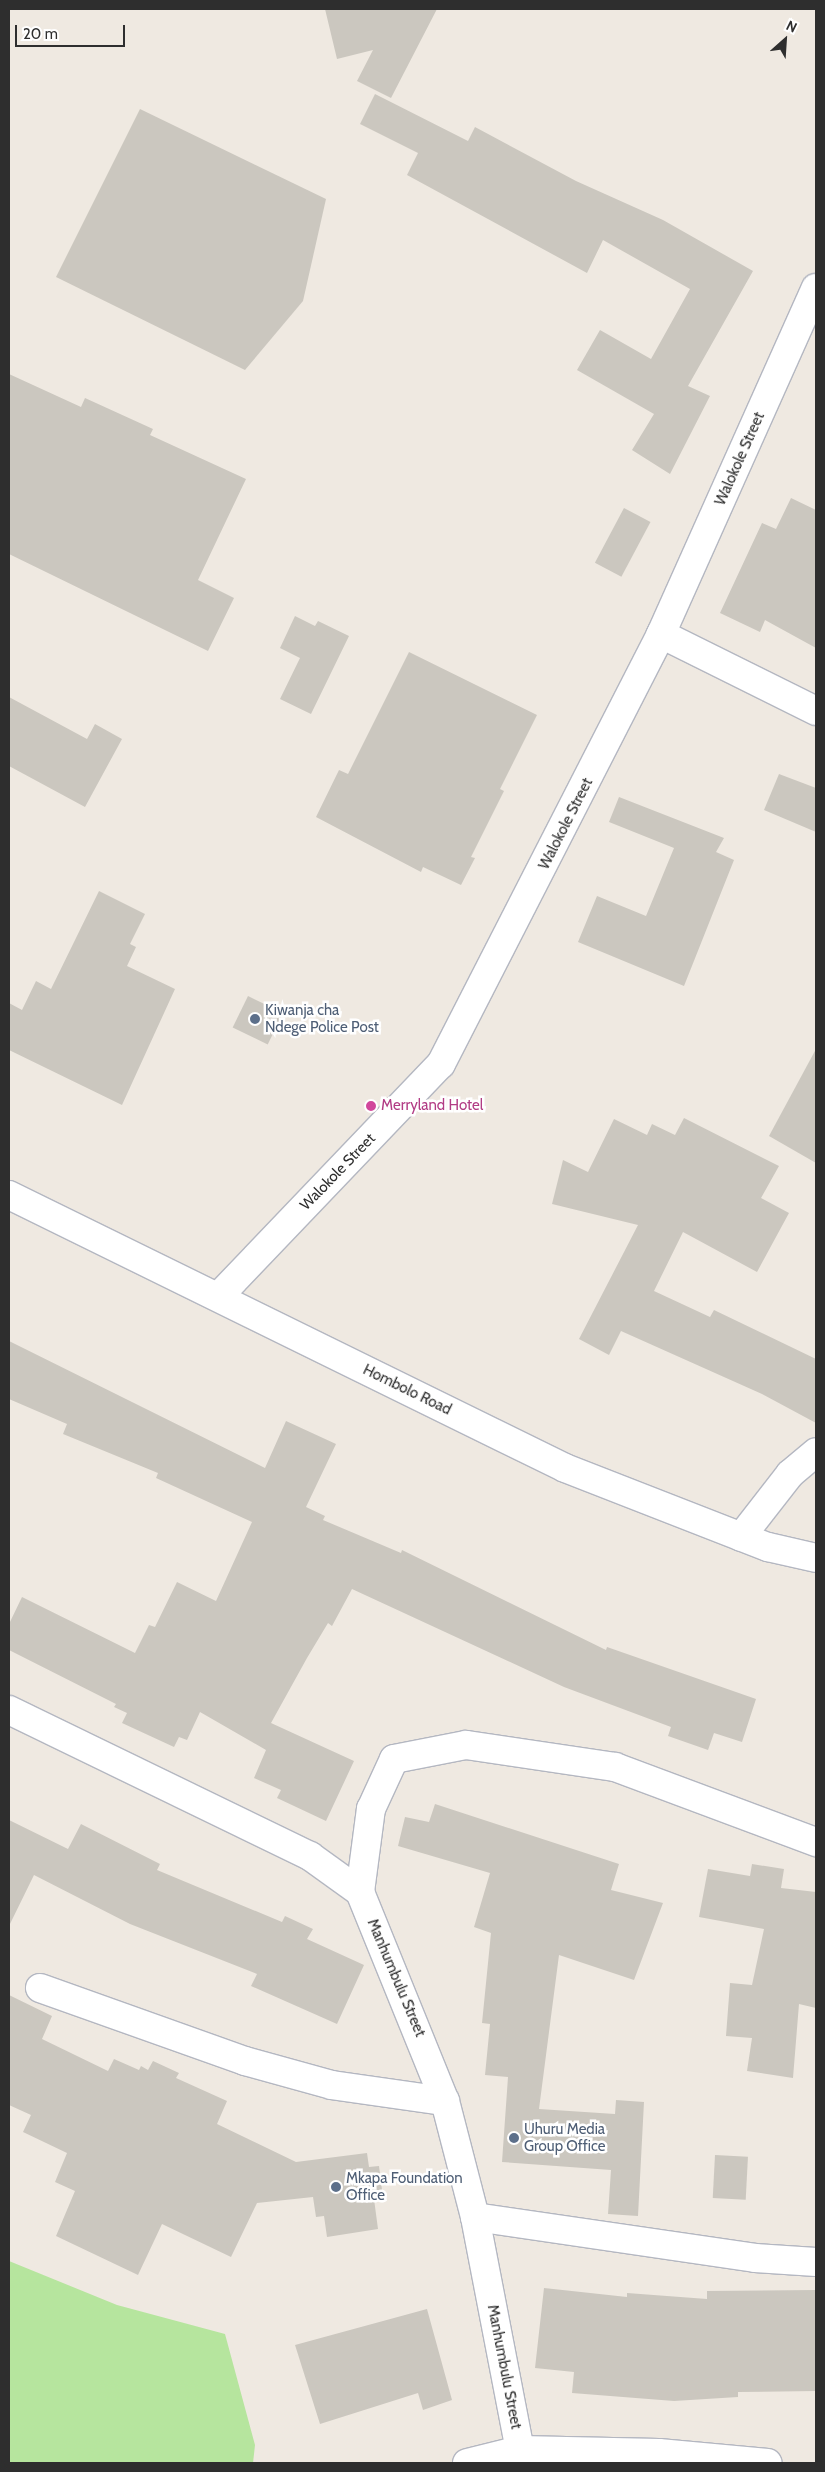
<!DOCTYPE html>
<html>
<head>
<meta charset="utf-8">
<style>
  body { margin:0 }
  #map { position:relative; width:825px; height:2472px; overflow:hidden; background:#efe9e1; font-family:Cabin,sans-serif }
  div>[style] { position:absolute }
  .green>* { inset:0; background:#b6e59e }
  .building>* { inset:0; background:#cbc7bf; transform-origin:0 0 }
  .roads { filter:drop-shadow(1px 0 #b4b7c1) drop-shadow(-1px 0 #b4b7c1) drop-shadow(0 1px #b4b7c1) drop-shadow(0 -1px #b4b7c1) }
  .minor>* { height:28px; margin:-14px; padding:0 14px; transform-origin:14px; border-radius:14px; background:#fff }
  .dots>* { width:14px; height:14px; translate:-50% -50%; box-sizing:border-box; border:2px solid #fff; border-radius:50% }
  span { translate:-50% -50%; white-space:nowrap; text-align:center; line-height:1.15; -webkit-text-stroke:5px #fff; paint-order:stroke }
  .street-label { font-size:15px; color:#2e2e2e }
  .service-label { font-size:15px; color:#4e5e75 }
  .left { translate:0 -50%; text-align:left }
  .hotel-label { font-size:15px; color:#b23c85 }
  .frame { position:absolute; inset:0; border:10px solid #2e2e2e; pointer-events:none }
  .north { position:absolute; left:760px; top:15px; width:50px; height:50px; -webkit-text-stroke:4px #fff; paint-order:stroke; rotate:26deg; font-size:14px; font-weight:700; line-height:20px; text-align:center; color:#2e2e2e }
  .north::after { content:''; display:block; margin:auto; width:18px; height:22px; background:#2e2e2e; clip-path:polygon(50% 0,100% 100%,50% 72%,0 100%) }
  .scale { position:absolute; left:15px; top:25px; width:110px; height:22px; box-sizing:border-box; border:2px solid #2e2e2e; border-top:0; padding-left:6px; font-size:15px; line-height:18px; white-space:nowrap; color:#2e2e2e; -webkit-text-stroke:4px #fff; paint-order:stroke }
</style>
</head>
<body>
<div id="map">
  <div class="green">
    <div style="clip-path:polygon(9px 2261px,117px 2305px,225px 2334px,255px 2445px,253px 2463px,9px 2463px)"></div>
  </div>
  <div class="building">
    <div style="clip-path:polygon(325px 9px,437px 9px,391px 98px,357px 81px,373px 50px,337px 59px)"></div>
    <div style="clip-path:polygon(375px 94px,468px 141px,475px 127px,576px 181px,663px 220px,753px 271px,688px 386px,710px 396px,670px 474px,632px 450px,654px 414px,577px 370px,600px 330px,651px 359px,690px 289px,603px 240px,587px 273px,407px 175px,418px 153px,360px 124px)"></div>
    <div style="clip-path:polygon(140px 109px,326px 199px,303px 301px,245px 370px,56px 277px)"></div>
    <div style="clip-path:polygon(9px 374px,81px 407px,85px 398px,153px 429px,150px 435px,246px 479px,198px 580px,234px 598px,208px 651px,9px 554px)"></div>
    <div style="clip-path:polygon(791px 498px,816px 510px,816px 648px,765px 620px,760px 632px,720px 613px,762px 523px,776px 529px)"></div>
    <div style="left:624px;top:508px;width:30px;height:62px;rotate:28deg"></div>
    <div style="clip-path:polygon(295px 616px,315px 626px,318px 621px,349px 636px,311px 714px,280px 699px,300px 658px,280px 648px)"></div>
    <div style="clip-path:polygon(409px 652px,537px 715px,500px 789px,504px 791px,471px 857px,475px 858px,461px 885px,423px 867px,421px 872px,316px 817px,339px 770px,348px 774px)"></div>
    <div style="clip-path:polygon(9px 697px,87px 739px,95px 724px,122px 739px,85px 807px,9px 766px)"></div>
    <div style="clip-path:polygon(779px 774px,816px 788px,816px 832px,764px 810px)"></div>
    <div style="clip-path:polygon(619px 797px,724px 838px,716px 852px,734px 860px,684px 986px,578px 942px,597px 896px,646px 916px,674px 848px,609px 822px)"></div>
    <div style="clip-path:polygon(99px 891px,145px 914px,130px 944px,136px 947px,127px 966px,175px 989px,122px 1105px,9px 1050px,9px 1003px,22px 1010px,36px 981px,51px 989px)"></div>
    <div style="left:248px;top:996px;width:39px;height:35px;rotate:26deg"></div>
    <div style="clip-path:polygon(816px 1049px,816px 1163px,769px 1136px)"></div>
    <div style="clip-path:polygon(684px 1118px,779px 1166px,761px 1198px,789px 1213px,757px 1272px,683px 1232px,654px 1291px,710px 1317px,714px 1310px,816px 1359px,816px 1423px,762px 1394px,621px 1331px,609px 1355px,579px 1339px,638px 1225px,552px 1204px,563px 1160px,588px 1172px,614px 1119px,647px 1135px,652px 1124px,675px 1135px)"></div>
    <div style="clip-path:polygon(9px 1341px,265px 1468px,286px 1421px,336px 1444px,306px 1507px,325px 1516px,323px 1520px,401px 1553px,402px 1550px,606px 1650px,607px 1647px,756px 1699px,742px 1742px,714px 1733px,708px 1750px,668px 1736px,671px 1727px,564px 1687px,352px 1589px,332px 1626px,328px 1623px,307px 1658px,271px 1723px,354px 1761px,326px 1821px,277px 1798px,281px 1790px,254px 1778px,266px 1750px,200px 1712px,187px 1740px,179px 1737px,174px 1747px,122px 1723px,127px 1713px,114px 1707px,116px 1704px,9px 1650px,9px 1624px,22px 1597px,135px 1653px,149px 1625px,155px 1627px,177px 1582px,216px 1601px,252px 1522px,156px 1478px,158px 1473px,63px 1434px,67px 1424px,9px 1399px)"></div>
    <div style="clip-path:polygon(435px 1804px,619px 1864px,611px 1890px,663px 1903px,634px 1980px,559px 1955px,539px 2109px,615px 2114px,616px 2100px,644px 2102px,638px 2216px,608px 2214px,611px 2170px,502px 2162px,508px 2077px,485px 2075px,490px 2024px,482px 2023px,491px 1933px,474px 1927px,490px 1873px,398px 1846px,405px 1817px,429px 1822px)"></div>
    <div style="clip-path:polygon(9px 1820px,68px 1849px,81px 1824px,160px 1864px,157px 1870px,282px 1922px,285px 1916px,313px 1929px,307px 1939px,364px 1965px,337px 2024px,251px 1986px,257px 1974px,130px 1924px,34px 1875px,9px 1926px)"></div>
    <div style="clip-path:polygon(752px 1864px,784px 1869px,781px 1888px,816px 1892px,816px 2008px,799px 2004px,793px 2078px,747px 2071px,752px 2038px,726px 2036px,730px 1983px,752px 1985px,764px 1929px,699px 1917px,708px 1869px,750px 1876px)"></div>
    <div style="clip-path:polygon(9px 1995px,52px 2016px,42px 2039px,108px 2071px,114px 2059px,139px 2070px,141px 2066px,148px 2070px,153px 2061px,179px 2073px,176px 2078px,227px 2101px,217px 2124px,296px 2162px,367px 2153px,369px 2167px,379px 2166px,383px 2198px,374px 2199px,378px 2229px,327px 2237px,324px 2216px,316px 2217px,313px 2197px,257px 2203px,231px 2257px,162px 2224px,138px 2275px,56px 2236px,75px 2191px,55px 2182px,67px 2153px,23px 2132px,31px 2115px,9px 2105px)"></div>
    <div style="left:715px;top:2155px;width:33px;height:43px;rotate:3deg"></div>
    <div style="clip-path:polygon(544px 2288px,627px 2297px,627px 2293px,707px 2299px,707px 2291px,816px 2290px,816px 2391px,738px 2392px,738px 2397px,674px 2401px,572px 2393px,574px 2372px,535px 2368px)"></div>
    <div style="clip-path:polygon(427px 2309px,452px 2400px,423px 2410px,418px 2393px,320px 2424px,295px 2345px)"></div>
  </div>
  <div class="roads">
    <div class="minor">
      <div style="left:661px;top:634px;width:173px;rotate:26.4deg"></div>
      <div style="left:9px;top:1195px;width:619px;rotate:26.15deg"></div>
      <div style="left:565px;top:1468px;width:218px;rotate:21.3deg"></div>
      <div style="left:768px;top:1547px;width:49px;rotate:12.9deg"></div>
      <div style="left:219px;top:1296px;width:321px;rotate:-46.3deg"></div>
      <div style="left:441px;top:1064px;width:483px;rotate:-62.9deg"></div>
      <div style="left:661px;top:634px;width:379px;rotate:-65.9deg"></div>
      <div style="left:741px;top:1537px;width:80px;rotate:-52.1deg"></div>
      <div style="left:790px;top:1474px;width:34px;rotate:-40deg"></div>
      <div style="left:9px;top:1710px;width:335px;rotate:25.9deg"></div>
      <div style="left:310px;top:1856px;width:62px;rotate:35.8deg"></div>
      <div style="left:360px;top:1892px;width:226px;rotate:67.9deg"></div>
      <div style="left:445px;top:2101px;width:120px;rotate:75.5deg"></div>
      <div style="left:475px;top:2217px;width:237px;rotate:79.1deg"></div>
      <div style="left:360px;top:1892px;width:84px;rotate:-82.5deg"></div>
      <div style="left:371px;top:1809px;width:55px;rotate:-65.3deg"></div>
      <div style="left:394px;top:1759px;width:73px;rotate:-11deg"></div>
      <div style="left:466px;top:1745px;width:151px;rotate:8.4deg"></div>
      <div style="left:615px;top:1767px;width:215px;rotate:20.5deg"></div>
      <div style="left:40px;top:1988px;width:218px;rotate:19.6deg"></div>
      <div style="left:245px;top:2061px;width:90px;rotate:15.4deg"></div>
      <div style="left:332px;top:2085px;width:114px;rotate:8.1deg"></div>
      <div style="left:475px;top:2217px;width:283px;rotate:8.3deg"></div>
      <div style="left:755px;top:2258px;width:61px;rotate:3.8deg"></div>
      <div style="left:467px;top:2463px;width:55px;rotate:-13.8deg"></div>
      <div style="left:520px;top:2450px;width:139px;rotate:1.2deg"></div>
      <div style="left:659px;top:2453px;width:109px;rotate:5.2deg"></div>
    </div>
  </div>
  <div class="dots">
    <div style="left:255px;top:1019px;background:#5c6f8a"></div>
    <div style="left:371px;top:1106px;background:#d1479c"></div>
    <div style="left:514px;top:2138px;background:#5c6f8a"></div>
    <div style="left:336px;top:2187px;background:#5c6f8a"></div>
  </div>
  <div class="street-label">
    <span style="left:740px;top:459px;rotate:-66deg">Walokole Street</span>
    <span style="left:566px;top:824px;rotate:-63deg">Walokole Street</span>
    <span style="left:338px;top:1172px;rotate:-46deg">Walokole Street</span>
    <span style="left:407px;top:1390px;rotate:26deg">Hombolo Road</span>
    <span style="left:396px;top:1978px;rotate:67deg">Manhumbulu Street</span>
    <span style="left:504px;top:2367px;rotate:79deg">Manhumbulu Street</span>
  </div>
  <div class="service-label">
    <span class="left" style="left:265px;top:1019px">Kiwanja cha<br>Ndege Police Post</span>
    <span class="left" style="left:524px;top:2138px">Uhuru Media<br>Group Office</span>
    <span class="left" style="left:346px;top:2187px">Mkapa Foundation<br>Office</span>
  </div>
  <div class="hotel-label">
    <span class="left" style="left:381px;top:1106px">Merryland Hotel</span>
  </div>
  <div class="frame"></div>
  <div class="north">N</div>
  <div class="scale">20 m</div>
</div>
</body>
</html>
